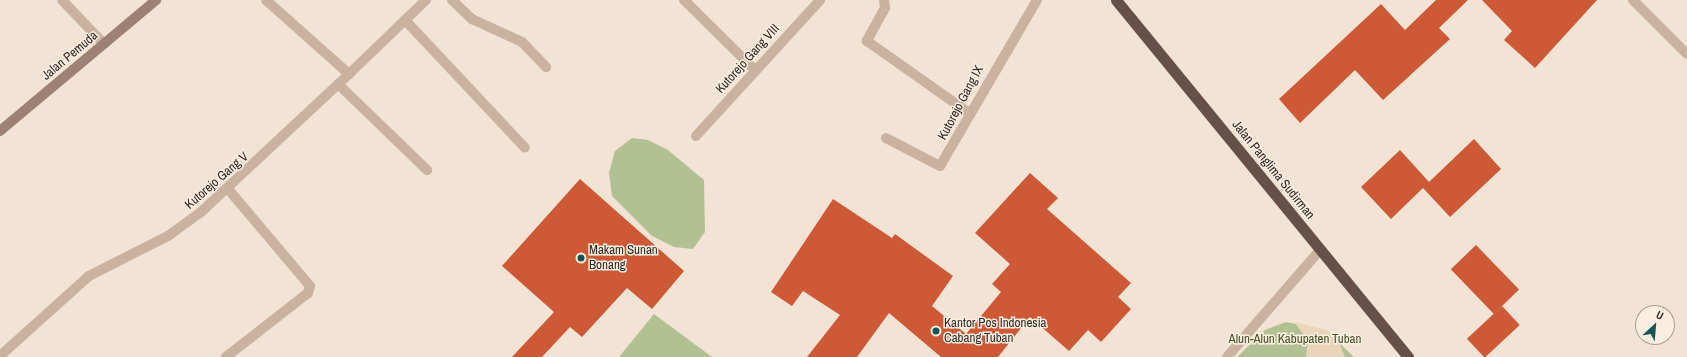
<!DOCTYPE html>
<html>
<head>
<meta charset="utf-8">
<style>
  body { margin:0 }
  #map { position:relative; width:1687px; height:357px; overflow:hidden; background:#f2e3d4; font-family:"Archivo Narrow",sans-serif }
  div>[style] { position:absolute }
  .green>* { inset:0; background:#b2c194 }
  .plaza>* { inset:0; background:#ebd5ba }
  .building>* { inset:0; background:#cd5937; transform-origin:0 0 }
  .service>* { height:10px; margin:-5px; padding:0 5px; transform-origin:5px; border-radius:5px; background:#cab2a0 }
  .minor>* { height:10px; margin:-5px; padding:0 5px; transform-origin:5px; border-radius:5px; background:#cab2a0 }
  .tertiary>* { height:10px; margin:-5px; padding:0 5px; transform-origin:5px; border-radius:5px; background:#cab2a0 }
  .secondary>* { height:10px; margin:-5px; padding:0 5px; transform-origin:5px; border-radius:5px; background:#9d8172 }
  .trunk>* { height:11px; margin:-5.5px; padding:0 5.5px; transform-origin:5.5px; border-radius:5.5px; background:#665047 }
  .dots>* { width:11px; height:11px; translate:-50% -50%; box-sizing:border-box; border:2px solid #f9eee0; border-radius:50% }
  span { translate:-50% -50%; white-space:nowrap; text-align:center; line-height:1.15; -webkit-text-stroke:3px #f9eee0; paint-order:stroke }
  .street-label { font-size:13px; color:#332824 }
  .poi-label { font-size:13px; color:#332824 }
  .left { translate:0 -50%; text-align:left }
  .park-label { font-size:13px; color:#435226 }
  .north { position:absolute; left:1635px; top:305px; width:40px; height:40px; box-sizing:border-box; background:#f9eee0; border:1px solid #aa9f95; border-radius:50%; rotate:26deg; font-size:11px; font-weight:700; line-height:16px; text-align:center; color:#332824 }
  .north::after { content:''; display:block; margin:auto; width:14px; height:18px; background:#185356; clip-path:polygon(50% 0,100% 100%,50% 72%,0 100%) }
</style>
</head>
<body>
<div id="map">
  <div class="green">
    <div style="clip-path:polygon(632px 138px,648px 140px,668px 150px,704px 180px,705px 232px,693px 249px,674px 247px,652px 236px,612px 196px,609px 173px,615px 151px)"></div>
    <div style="clip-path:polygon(654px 314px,712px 357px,619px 357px)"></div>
    <div style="clip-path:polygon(1286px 322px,1326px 330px,1354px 357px,1237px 357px,1265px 330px)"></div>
  </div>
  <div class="plaza">
    <div style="clip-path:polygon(1294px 322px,1326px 330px,1337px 338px,1345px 357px,1306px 357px,1308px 340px)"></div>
  </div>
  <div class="building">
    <div style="clip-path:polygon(1436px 0,1468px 0,1439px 28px,1450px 39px,1383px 100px,1355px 70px,1300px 123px,1279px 99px,1381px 4px,1405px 30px)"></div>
    <div style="clip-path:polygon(1482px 0,1597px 0,1535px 68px,1504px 40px,1512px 31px)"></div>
    <div style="clip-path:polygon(1474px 139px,1501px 169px,1450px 217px,1423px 188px,1391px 219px,1361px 187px,1400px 150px,1429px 182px)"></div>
    <div style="clip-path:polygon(1030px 173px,1058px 198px,1047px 209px,1131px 283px,1118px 297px,1131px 309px,1101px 342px,1088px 330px,1069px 351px,1030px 317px,998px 357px,941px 357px,889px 313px,857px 357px,807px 357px,840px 315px,803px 291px,792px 306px,771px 292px,833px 199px,892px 238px,895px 234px,953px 276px,932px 306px,966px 334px,1001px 292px,992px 284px,1010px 264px,975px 233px)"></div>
    <div style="clip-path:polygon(580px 179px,684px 271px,652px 309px,627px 288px,582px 337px,570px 327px,542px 357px,512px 357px,554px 312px,502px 266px)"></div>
    <div style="left:1476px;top:245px;width:62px;height:35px;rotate:46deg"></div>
    <div style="left:1502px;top:306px;width:26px;height:48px;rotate:47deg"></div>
  </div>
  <div class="service">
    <div style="left:62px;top:0;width:61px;rotate:46.3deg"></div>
    <div style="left:452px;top:0;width:28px;rotate:44deg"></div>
    <div style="left:472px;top:19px;width:55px;rotate:24.7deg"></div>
    <div style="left:522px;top:42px;width:35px;rotate:46deg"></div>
    <div style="left:684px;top:0;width:100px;rotate:44.6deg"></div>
    <div style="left:884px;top:0;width:8px;rotate:83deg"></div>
    <div style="left:885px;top:8px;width:38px;rotate:119deg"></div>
    <div style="left:867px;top:41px;width:125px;rotate:35.2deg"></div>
    <div style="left:405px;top:20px;width:175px;rotate:46.8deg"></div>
    <div style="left:349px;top:74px;width:107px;rotate:-43.9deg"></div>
    <div style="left:338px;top:84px;width:124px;rotate:44deg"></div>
    <div style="left:696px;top:136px;width:184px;rotate:-47.6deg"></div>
    <div style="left:886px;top:138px;width:61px;rotate:27.4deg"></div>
    <div style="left:940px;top:166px;width:192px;rotate:-59.7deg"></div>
    <div style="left:0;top:356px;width:120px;rotate:-42deg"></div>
    <div style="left:89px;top:276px;width:89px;rotate:-26.9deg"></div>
    <div style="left:168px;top:236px;width:39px;rotate:-36deg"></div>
    <div style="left:200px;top:213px;width:204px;rotate:-43deg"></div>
    <div style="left:349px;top:74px;width:111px;rotate:-138.3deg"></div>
    <div style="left:226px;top:357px;width:104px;rotate:-38deg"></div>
    <div style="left:308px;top:293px;width:7px;rotate:-74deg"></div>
    <div style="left:310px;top:286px;width:126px;rotate:-130.2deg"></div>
  </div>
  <div class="minor">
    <div style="left:1633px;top:0;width:76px;rotate:45deg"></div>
  </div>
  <div class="tertiary">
    <div style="left:1227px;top:357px;width:142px;rotate:-49deg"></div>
  </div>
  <div class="secondary">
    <div style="left:0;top:131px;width:204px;rotate:-40deg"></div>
  </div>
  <div class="trunk">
    <div style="left:1116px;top:0;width:461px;rotate:50.7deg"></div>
  </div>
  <div class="dots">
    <div style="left:581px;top:258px;background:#185356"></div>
    <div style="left:936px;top:331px;background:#185356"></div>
  </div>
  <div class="street-label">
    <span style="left:70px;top:56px;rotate:-40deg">Jalan Pemuda</span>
    <span style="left:748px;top:59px;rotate:-48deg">Kutorejo Gang VIII</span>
    <span style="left:961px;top:103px;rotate:-62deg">Kutorejo Gang IX</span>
    <span style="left:1273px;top:170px;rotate:51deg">Jalan Panglima Sudirman</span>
    <span style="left:217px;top:181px;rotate:-41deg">Kutorejo Gang V</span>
  </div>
  <div class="poi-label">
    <span class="left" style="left:589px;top:258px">Makam Sunan<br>Bonang</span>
    <span class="left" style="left:944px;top:331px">Kantor Pos Indonesia<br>Cabang Tuban</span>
  </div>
  <div class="park-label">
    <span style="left:1295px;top:339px">Alun-Alun Kabupaten Tuban</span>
  </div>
  <div class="north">U</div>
</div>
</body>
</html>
